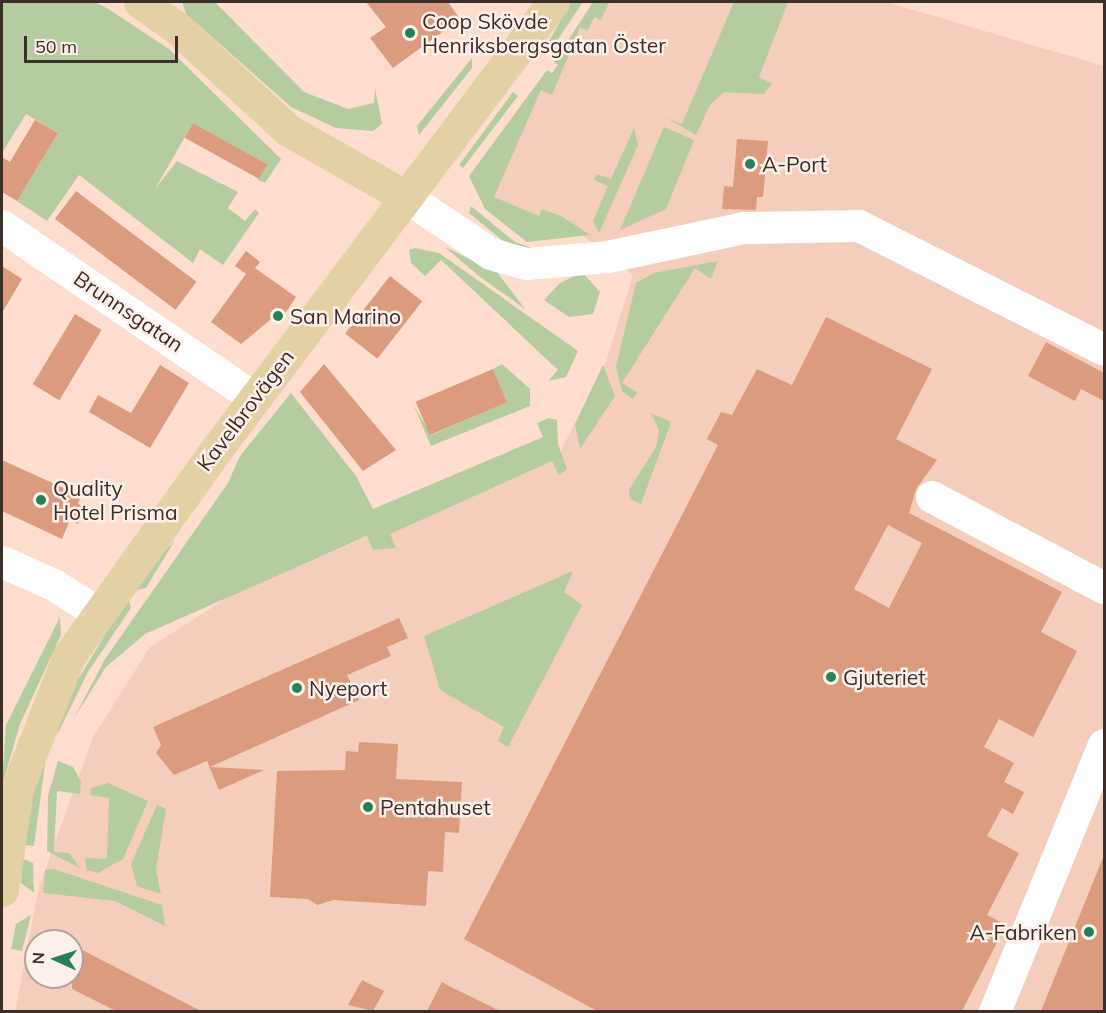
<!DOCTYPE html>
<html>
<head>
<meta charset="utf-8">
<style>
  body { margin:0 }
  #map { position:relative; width:1106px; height:1013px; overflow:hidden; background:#ffddce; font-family:Mulish,sans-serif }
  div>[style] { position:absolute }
  .built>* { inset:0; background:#f5cdbc }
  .green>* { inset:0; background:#b4cc9f }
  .building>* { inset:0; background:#da9b7e; transform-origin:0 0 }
  .minor>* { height:32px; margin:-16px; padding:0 16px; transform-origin:16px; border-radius:16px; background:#fff }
  .major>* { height:33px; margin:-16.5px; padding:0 16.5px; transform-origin:16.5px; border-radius:16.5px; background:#e3d0a4 }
  .dots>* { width:16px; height:16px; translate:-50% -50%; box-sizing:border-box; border:3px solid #fdefe9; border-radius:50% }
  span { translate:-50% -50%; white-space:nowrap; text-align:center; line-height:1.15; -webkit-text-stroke:5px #fdefe9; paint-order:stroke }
  .poi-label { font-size:21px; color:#3c2f29 }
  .left { translate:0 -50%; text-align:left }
  .right { translate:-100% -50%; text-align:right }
  .street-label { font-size:21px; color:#3c2f29 }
  .frame { position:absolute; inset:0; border:3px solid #3c2f29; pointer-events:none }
  .north { position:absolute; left:24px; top:929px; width:60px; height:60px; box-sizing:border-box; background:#fdefe9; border:2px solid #b0a29c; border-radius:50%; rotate:273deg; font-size:16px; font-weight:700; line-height:24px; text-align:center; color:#3c2f29 }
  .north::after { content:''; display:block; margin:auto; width:21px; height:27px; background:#258258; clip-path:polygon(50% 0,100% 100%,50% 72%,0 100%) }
  .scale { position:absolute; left:24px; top:36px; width:154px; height:27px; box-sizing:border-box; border:3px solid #3c2f29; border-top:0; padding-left:8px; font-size:18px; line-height:21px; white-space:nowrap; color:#3c2f29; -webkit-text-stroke:4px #fdefe9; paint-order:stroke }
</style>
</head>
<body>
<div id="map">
  <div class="built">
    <div style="clip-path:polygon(evenodd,598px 2px,886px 2px,1104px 66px,1104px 1011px,15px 1012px,39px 887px,93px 737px,150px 647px,235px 593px,558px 456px,605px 365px,633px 275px,582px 235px,493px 197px,541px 90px,598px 2px,36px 941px,72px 941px,72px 977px,36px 977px,36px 941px)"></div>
  </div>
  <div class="green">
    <div style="clip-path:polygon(2px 2px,94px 2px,107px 8px,169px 49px,281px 159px,265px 183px,258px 180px,267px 164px,193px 123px,155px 189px,177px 161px,238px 192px,228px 208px,245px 221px,255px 209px,259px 213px,223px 265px,200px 249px,193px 263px,79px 175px,47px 221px,17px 201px,58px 133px,26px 114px,2px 153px)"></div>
    <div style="clip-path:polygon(182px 2px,215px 2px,304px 92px,348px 109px,374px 103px,375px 88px,382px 124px,373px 131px,336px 128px,291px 107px,186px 14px)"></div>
    <div style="clip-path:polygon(571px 2px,583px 2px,548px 54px,544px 50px)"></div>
    <div style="clip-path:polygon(593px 2px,609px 2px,601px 20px,594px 17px,588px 30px,580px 28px,552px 95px,541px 90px,494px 197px,539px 216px,542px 209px,563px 217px,590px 235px,527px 242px,485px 209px,469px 176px,547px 70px,552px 73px,558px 65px,554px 62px)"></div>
    <div style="clip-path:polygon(734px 2px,788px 2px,759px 77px,772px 84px,764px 94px,724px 92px,710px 105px,696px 135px,667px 118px,682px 124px)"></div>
    <div style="clip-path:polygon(472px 58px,472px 68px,419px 135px,417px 126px)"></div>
    <div style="clip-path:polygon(513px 92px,518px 96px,463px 168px,459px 165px)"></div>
    <div style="clip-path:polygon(664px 127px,694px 140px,666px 209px,620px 230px)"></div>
    <div style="clip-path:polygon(634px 128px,638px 145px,599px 233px,593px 221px,608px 186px,594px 180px,597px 174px,611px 179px)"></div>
    <div style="clip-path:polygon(471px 206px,515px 242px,549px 254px,507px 244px,469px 213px)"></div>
    <div style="clip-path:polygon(445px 247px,497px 272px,525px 309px,480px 277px)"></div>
    <div style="clip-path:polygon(415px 248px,439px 253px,578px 351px,566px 377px,548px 381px,558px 370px,441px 260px,425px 276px,411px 263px,409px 250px)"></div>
    <div style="clip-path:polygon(718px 261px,711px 279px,695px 268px,622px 383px,637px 392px,633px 399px,622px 391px,616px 367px,636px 283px,654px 273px)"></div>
    <div style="clip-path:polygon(582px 272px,600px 292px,593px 314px,569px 317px,544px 300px,560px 283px)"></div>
    <div style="clip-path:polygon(502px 364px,530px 389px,530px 406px,431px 446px,413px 404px,431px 435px,507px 402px,493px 369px)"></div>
    <div style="clip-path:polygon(603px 365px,615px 396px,580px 449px,575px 424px)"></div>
    <div style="clip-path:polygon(291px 393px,356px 476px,373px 509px,543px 437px,537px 423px,549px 418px,557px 420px,558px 444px,567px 469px,559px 475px,552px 461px,390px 534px,396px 548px,373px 550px,367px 536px,145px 634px,106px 667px,73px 720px,105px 659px,228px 483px,240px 456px)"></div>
    <div style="clip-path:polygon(651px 413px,671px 422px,641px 504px,630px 499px,629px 490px,656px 447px,659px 430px)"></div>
    <div style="clip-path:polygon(175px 540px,146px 588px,136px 590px,143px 574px)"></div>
    <div style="clip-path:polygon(573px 571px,564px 592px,582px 605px,508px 747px,498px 741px,504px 727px,440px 690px,424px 636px)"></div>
    <div style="clip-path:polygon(128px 597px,131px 608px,88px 672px,58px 733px,56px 725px,71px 691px)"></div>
    <div style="clip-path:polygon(60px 617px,61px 635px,20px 724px,2px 786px,6px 725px)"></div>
    <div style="clip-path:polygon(58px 761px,73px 767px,81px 782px,80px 794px,57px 791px,54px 852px,69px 853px,80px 868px,47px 851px,48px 796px)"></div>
    <div style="clip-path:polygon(45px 764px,34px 846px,24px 845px,34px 790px)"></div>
    <div style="clip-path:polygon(108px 783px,148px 801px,123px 859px,98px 873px,87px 870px,85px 858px,107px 859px,109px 798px,90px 795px,91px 788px)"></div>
    <div style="clip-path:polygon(157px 805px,166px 809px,156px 870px,161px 894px,137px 886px,131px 864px)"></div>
    <div style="clip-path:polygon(23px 859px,33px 863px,34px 893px,21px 883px)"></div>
    <div style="clip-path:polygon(54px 869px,162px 905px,165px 926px,115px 901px,43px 893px,45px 870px)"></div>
    <div style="clip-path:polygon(31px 915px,22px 951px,11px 949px,16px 924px)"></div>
  </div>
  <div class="building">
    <div style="clip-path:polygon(366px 2px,448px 2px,460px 19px,393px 68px,370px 38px,386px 27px)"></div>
    <div style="clip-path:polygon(35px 120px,58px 133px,17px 201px,2px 192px,2px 157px,10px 162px)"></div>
    <div style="left:193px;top:123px;width:85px;height:17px;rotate:29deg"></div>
    <div style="clip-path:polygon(737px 139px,768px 141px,763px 197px,757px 197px,756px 210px,722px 209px,724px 186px,733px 187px)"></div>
    <div style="left:76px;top:191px;width:151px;height:35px;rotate:37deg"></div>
    <div style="clip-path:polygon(246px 251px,260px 262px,255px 268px,296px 297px,280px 321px,275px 316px,241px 344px,211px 322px,246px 274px,235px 266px)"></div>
    <div style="clip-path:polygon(2px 266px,22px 279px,2px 313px)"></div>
    <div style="left:390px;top:276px;width:41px;height:73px;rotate:38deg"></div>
    <div style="left:75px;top:314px;width:31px;height:82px;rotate:31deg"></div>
    <div style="clip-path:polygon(evenodd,826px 317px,932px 369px,896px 439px,937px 460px,916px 489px,909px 513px,1062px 592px,1041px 632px,1077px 651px,1033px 737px,999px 719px,984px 747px,1014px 763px,1004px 782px,1024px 792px,1013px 814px,1002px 808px,987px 836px,1019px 853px,987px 915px,1006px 925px,962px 1011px,597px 1011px,464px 939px,718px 445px,707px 439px,721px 412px,732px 415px,757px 369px,792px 385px,826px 317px,888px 525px,922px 543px,889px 608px,854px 589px,888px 525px)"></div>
    <div style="clip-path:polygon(1046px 342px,1104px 373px,1104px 401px,1081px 389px,1075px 401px,1028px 376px)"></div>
    <div style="clip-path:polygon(324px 364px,396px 450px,363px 471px,300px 392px)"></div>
    <div style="clip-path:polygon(160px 365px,189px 383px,150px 448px,89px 412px,98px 395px,131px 413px)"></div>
    <div style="left:493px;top:369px;width:36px;height:84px;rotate:67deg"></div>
    <div style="clip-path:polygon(2px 460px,81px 496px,78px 504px,86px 507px,78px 524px,70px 520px,62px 539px,2px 511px)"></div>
    <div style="clip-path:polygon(399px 618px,408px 638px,387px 647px,391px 656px,347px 675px,359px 700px,210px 767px,264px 770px,219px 790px,207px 761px,174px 775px,156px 753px,161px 745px,153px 727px)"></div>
    <div style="clip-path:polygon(359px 742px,398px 744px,396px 779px,462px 782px,459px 833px,445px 832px,443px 872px,428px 871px,426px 906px,333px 900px,317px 905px,308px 899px,270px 897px,277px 771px,345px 770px,346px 751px,358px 752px)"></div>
    <div style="clip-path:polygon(1104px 855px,1104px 1011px,1041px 1011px)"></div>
    <div style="clip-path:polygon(80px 949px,201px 1011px,116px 1011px,72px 989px,72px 965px)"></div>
    <div style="clip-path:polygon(362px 980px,384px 991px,373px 1011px,348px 1005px)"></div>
    <div style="clip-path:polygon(442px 982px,449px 986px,500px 1011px,427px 1011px)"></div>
  </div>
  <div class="minor">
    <div style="left:406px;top:197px;width:102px;rotate:33.8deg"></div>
    <div style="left:491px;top:254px;width:37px;rotate:16deg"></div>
    <div style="left:527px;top:264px;width:81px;rotate:-4.9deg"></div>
    <div style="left:608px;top:257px;width:139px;rotate:-12deg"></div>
    <div style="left:744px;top:228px;width:115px;rotate:-1deg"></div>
    <div style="left:859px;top:226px;width:275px;rotate:26.8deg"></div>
    <div style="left:2px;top:226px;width:305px;rotate:34.3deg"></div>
    <div style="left:932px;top:497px;width:195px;rotate:27.9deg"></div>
    <div style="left:2px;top:562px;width:57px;rotate:23.9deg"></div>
    <div style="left:54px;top:585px;width:50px;rotate:32.7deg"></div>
    <div style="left:995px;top:1012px;width:288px;rotate:-67.8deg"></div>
  </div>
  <div class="major">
    <div style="left:140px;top:2px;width:44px;rotate:34.8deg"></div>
    <div style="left:176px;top:27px;width:152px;rotate:42.6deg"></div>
    <div style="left:288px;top:130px;width:136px;rotate:29.6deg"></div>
    <div style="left:2px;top:890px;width:103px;rotate:-81.6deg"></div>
    <div style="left:17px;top:788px;width:142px;rotate:-68.5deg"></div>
    <div style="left:69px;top:656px;width:243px;rotate:-54.5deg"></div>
    <div style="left:210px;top:458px;width:571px;rotate:-53.05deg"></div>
  </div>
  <div class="dots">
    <div style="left:410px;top:33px;background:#258258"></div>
    <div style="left:750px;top:164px;background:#258258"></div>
    <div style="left:278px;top:316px;background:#258258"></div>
    <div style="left:41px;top:500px;background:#258258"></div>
    <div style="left:831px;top:677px;background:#258258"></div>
    <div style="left:297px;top:688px;background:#258258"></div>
    <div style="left:368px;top:807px;background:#258258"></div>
    <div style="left:1089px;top:932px;background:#258258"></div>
  </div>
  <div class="poi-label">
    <span class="left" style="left:422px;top:33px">Coop Skövde<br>Henriksbergsgatan Öster</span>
    <span class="left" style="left:762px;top:164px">A-Port</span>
    <span class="left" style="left:290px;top:316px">San Marino</span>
    <span class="left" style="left:53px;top:500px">Quality<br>Hotel Prisma</span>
    <span class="left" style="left:843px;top:677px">Gjuteriet</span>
    <span class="left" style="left:309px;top:688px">Nyeport</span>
    <span class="left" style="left:380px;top:807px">Pentahuset</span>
    <span class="right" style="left:1077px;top:932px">A-Fabriken</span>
  </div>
  <div class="street-label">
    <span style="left:129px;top:311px;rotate:34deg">Brunnsgatan</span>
    <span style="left:245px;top:410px;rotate:-53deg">Kavelbrovägen</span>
  </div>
  <div class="frame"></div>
  <div class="north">N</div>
  <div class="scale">50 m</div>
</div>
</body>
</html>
